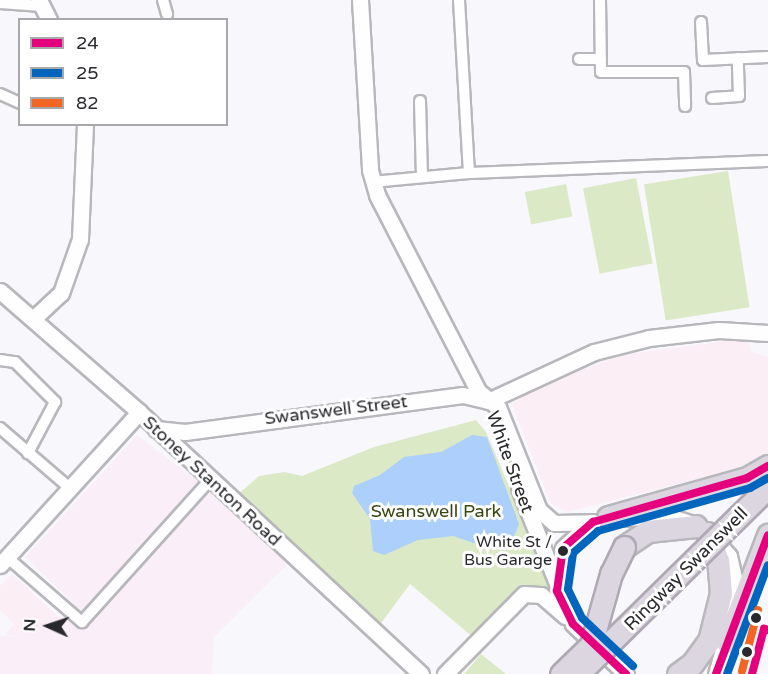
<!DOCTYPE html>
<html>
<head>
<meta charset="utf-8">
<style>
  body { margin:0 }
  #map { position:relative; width:768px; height:674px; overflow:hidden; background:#f8f8fc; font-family:"Varela Round",sans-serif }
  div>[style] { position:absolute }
  .industrial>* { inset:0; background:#fbeef5 }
  .medical>* { inset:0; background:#faeef8 }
  .green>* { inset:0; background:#dce9c7; transform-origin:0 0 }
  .water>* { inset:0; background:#accffb }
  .roads { filter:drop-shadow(2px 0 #b8b8bc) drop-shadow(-2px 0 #b8b8bc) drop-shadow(0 2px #b8b8bc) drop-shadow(0 -2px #b8b8bc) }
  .street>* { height:10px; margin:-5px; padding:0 5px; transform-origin:5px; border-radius:5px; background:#fefeff }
  .secondary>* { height:15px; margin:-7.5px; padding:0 7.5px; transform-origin:7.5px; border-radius:7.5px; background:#fefeff }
  .highway>* { height:21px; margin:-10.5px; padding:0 10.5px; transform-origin:10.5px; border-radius:10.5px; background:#dcd6e0 }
  .bridges { filter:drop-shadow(2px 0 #afa9b5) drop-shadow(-2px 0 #afa9b5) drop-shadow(0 2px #afa9b5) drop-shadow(0 -2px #afa9b5) }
  .highway-bridge>* { height:21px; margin:-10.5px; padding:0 10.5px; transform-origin:10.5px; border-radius:10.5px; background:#dcd6e0 }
  .bus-1>* { height:8px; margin:-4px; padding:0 4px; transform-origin:4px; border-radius:4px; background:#e5007d }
  .bus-2>* { height:8px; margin:-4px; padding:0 4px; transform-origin:4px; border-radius:4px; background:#0065bd }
  .bus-3>* { height:8px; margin:-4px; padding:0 4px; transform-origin:4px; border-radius:4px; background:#f26522 }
  .dots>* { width:16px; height:16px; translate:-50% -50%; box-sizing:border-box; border:3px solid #fff; border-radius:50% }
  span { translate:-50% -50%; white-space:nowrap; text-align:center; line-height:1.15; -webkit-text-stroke:6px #fff; paint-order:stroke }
  .bus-label { font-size:16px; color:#29282d }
  .right { translate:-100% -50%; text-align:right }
  .street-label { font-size:18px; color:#29282d }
  .park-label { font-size:18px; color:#374710 }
  .legend { position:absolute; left:18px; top:18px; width:210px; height:108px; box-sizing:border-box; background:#fff; border:2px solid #a9a9ab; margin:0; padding:8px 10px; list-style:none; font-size:18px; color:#29282d }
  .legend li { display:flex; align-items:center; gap:12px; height:30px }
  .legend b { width:30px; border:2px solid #a9a9ab }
  .north { position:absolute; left:18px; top:596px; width:60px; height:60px; -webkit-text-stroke:4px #fff; paint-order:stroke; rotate:273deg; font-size:16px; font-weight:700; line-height:24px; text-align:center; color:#29282d }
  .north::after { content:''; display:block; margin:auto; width:21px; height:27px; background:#29282d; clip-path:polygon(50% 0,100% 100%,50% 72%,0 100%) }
</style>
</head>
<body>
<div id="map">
  <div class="industrial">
    <div style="clip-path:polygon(747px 338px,752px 352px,768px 357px,768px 456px,760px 463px,567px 512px,551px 504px,512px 404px,535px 388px,621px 355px)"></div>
    <div style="clip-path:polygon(12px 574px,53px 612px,68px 623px,60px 630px,43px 628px,22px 637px,5px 635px,14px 624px,0 610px,0 586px)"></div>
  </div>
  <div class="medical">
    <div style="clip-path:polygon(137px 435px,197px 480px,288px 564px,214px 637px,212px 674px,0 674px,0 636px,22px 637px,43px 628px,60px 630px,79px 609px,25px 557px)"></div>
  </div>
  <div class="green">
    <div style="left:728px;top:171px;width:138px;height:85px;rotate:81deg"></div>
    <div style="left:636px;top:178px;width:87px;height:54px;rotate:79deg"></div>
    <div style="left:566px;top:184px;width:33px;height:42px;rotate:79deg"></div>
    <div style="clip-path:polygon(476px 420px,486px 432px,554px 592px,538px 591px,475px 639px,410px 584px,376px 630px,235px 497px,259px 476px,284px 472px,302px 476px,374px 447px)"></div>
    <div style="clip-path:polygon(481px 654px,506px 674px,464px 674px)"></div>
  </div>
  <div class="water">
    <div style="clip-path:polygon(472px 435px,487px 437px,519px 524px,513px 539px,488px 548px,453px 536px,418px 540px,384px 555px,373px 551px,370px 519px,352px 493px,354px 486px,380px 475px,404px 457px,441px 452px)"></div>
  </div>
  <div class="roads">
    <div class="street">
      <div style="left:163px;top:0;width:15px;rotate:74deg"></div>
      <div style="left:459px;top:0;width:173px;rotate:86.7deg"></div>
      <div style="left:600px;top:0;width:72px;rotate:89.2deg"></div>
      <div style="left:601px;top:72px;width:83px"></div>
      <div style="left:684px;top:72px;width:34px;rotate:88deg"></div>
      <div style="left:0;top:3px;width:42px;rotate:4.1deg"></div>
      <div style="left:701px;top:22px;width:38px;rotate:87deg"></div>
      <div style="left:703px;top:60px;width:65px;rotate:-2.6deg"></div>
      <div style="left:579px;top:59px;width:22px"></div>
      <div style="left:0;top:94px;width:22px;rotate:24deg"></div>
      <div style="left:712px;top:98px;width:27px;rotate:-4deg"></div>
      <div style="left:739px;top:96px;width:38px;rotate:-92deg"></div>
      <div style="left:420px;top:101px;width:75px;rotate:88.5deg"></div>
      <div style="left:372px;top:182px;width:97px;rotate:-5.3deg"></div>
      <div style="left:469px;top:173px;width:299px;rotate:-2.3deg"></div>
      <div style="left:0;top:360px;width:15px;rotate:8deg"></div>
      <div style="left:15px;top:362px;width:57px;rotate:45deg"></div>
      <div style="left:55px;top:402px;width:58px;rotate:117.9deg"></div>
      <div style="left:0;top:428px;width:95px;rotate:40.7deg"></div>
      <div style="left:8px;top:558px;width:98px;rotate:40.9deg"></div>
      <div style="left:82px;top:622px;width:190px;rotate:-48deg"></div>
    </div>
    <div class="secondary">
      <div style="left:39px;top:0;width:22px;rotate:63deg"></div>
      <div style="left:360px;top:0;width:170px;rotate:86.6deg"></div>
      <div style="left:370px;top:170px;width:26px;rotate:74deg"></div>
      <div style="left:377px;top:195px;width:220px;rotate:62.7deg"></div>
      <div style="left:478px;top:391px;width:26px;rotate:39deg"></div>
      <div style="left:498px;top:407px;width:111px;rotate:68.3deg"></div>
      <div style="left:539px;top:510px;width:20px;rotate:41deg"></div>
      <div style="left:554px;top:523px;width:39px;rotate:-1deg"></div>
      <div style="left:0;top:291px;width:184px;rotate:41deg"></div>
      <div style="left:139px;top:412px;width:385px;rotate:42.9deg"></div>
      <div style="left:33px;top:319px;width:38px;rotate:-43deg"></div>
      <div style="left:61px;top:293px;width:57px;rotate:-70.6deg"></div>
      <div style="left:80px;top:239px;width:115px;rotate:-87.5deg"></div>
      <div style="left:488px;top:401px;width:117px;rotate:-24.8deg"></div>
      <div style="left:594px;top:352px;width:57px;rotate:-14.3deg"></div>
      <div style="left:649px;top:338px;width:70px;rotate:-6.5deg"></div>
      <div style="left:719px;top:330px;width:49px;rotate:3.5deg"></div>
      <div style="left:156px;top:429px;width:29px;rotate:6deg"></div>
      <div style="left:185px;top:432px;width:280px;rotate:-7.6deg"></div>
      <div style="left:463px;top:395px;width:26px;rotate:13deg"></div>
      <div style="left:519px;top:488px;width:146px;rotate:68.3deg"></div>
      <div style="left:573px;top:624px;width:73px;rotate:43.3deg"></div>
      <div style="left:624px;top:518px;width:44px;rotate:-2.6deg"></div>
      <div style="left:668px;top:516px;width:25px;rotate:18deg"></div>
      <div style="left:712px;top:537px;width:25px;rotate:48deg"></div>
      <div style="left:729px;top:556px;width:26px;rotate:77deg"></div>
      <div style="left:735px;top:581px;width:37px;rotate:95deg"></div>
      <div style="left:732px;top:618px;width:58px;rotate:105.9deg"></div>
      <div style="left:0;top:565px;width:207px;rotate:-47.7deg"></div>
      <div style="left:557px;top:591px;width:43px;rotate:-82.1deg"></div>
      <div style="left:563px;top:548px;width:39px;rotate:-42deg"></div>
      <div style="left:445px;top:674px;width:112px;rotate:-45.4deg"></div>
      <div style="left:524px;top:594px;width:17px;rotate:3deg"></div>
      <div style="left:541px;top:595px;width:32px;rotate:41deg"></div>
    </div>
    <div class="highway">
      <div style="left:608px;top:517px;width:144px;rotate:-15.7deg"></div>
      <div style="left:747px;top:478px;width:24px;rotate:-30deg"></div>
      <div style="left:624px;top:547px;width:29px;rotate:-34deg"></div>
      <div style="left:648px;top:531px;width:48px;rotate:-5.9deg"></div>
      <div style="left:727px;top:642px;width:115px;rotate:-69deg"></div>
      <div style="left:678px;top:674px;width:17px;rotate:-36deg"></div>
      <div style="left:692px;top:664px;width:29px;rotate:-54deg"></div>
      <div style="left:709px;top:641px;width:49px;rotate:-76deg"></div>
      <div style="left:721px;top:593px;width:32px;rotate:-95deg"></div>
      <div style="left:718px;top:561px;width:30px;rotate:-111deg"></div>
    </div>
  </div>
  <div class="bridges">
    <div class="highway-bridge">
      <div style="left:561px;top:674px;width:42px;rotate:-44deg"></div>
      <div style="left:591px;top:645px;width:74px;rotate:-74.3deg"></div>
      <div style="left:611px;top:574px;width:30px;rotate:-64deg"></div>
      <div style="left:578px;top:674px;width:267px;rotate:-44.5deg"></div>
    </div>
  </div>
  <div class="bus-1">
    <div style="left:626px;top:674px;width:73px;rotate:-136.7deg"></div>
    <div style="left:573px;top:624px;width:37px;rotate:-116deg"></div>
    <div style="left:557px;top:591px;width:43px;rotate:-82.1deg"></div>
    <div style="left:563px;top:548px;width:40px;rotate:-41deg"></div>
    <div style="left:593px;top:522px;width:160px;rotate:-15.9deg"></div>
    <div style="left:747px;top:478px;width:24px;rotate:-30deg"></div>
    <div style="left:716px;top:674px;width:148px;rotate:-69.5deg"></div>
    <div style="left:752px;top:674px;width:47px;rotate:-75.1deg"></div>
    <div style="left:764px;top:629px;width:4px;rotate:14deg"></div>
  </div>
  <div class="bus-2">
    <div style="left:633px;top:666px;width:70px;rotate:-136.7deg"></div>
    <div style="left:582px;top:618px;width:32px;rotate:-116deg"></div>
    <div style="left:568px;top:589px;width:36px;rotate:-82deg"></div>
    <div style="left:573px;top:553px;width:33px;rotate:-41deg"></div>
    <div style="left:598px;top:531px;width:158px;rotate:-15.8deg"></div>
    <div style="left:750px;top:488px;width:21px;rotate:-29deg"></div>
    <div style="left:727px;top:674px;width:116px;rotate:-69.4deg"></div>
  </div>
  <div class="bus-3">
    <div style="left:742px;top:671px;width:63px;rotate:-75.3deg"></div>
  </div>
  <div class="dots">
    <div style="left:563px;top:551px;background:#29282d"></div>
    <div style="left:756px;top:618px;background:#29282d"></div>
    <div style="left:747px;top:652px;background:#29282d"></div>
  </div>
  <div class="bus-label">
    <span class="right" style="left:552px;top:551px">White St /<br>Bus Garage</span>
  </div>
  <div class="street-label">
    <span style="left:336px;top:410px;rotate:-7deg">Swanswell Street</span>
    <span style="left:510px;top:462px;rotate:70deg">White Street</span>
    <span style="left:212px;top:481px;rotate:43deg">Stoney Stanton Road</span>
    <span style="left:686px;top:569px;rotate:-45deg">Ringway Swanswell</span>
  </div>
  <div class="park-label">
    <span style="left:436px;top:511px">Swanswell Park</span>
  </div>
  <ul class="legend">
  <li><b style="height:8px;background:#e5007d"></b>24</li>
  <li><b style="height:8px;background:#0065bd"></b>25</li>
  <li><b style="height:8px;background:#f26522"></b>82</li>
  </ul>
  <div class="north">N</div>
</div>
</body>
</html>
